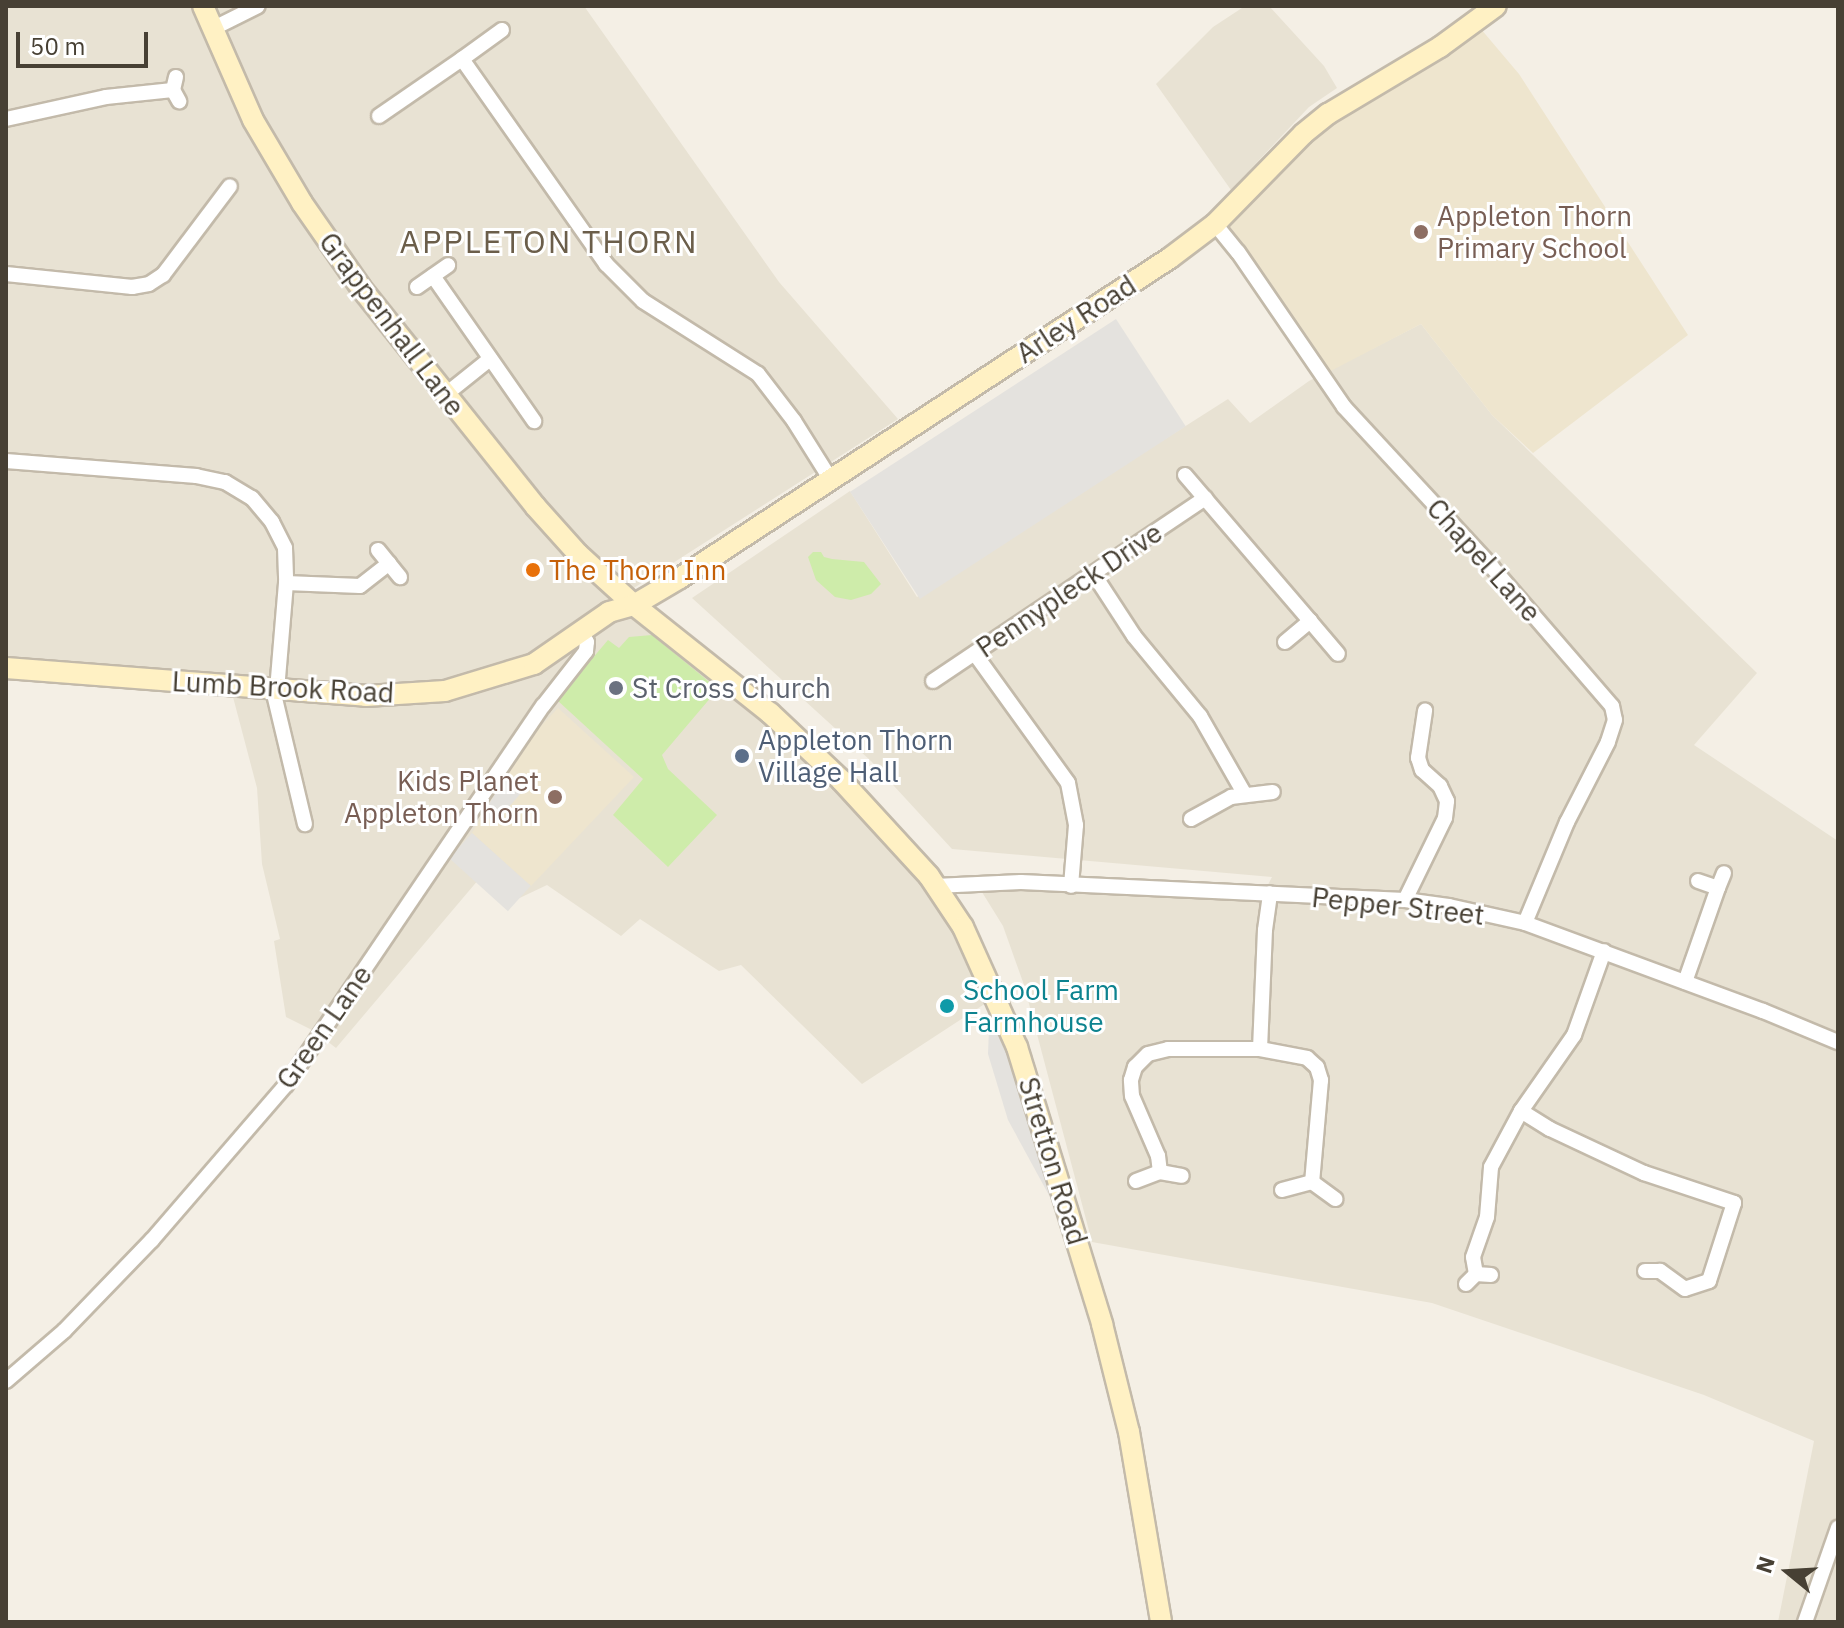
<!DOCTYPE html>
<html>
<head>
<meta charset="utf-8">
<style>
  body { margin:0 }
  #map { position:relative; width:1844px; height:1628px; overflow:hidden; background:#f4efe5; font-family:"IBM Plex Sans",sans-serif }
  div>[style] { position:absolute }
  .residential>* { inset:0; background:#e8e2d3 }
  .education>* { inset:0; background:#eee5ce }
  .green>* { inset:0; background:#ceecaa }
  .parking>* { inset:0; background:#e4e2de; transform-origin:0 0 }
  .roads { filter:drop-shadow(2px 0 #c3baaa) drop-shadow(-2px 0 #c3baaa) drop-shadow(0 2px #c3baaa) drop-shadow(0 -2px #c3baaa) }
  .street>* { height:14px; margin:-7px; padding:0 7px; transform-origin:7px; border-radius:7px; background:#fff }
  .secondary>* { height:20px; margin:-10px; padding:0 10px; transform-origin:10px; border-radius:10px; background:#fff1c4 }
  .dots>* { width:22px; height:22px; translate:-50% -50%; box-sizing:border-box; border:4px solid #fff; border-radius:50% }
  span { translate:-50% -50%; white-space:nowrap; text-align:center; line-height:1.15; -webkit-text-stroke:6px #fff; paint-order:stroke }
  .education-label { font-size:28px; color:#785e54 }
  .left { translate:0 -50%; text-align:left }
  .right { translate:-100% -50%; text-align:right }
  .street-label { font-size:28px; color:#474034 }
  .food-label { font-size:28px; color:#c56008 }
  .worship-label { font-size:28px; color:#5b616d }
  .service-label { font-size:28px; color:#4e5e75 }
  .culture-label { font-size:28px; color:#0d838f }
  .quarter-label { font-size:32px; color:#6b5e4a; letter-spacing:2px }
  .frame { position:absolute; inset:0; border:8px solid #474034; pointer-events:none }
  .north { position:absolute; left:1748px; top:1532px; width:80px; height:80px; -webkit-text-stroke:6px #fff; paint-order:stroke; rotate:288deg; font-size:22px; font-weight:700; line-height:32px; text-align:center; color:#474034 }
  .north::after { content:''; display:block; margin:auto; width:28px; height:36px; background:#474034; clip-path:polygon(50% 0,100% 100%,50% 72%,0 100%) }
  .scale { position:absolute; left:16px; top:32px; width:132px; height:36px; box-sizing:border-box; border:4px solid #474034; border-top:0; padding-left:10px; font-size:24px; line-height:28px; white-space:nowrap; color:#474034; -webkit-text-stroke:6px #fff; paint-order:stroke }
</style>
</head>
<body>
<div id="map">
  <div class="residential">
    <div style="clip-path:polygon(6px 6px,584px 6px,779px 282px,898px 419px,626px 593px,841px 780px,861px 786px,940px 869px,980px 934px,1001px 998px,983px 1005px,862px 1084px,741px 965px,719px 971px,640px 919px,621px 936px,547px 885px,505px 905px,479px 879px,336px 1048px,314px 1031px,286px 1017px,274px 941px,280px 939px,262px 864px,257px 788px,233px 697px,6px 673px)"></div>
    <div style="clip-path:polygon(1245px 6px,1269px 6px,1324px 66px,1337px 88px,1309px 107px,1231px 190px,1156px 84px,1213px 27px)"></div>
    <div style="clip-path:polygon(1421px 324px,1492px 415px,1757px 673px,1694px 745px,1838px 841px,1838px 1622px,1778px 1622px,1814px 1441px,1704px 1395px,1432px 1303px,1092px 1242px,1024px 985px,1003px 926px,972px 876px,1047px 878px,1260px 900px,1272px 877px,952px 849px,871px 761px,692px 598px,850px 491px,917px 597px,1228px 399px,1250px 423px,1309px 381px)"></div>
  </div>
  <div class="education">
    <div style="clip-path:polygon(1475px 22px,1519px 74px,1688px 335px,1533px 453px,1492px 415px,1421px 324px,1321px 376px,1215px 224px,1303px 134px)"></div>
    <div style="clip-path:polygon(558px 708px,634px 777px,531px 886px,472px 833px,524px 744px)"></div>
  </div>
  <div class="green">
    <div style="clip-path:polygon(813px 552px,821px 552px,824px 557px,832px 559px,864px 562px,881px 584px,871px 594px,851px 600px,835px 597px,816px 580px,808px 557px)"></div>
    <div style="clip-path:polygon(652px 635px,718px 689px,662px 755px,668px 769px,717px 815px,668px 867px,613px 815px,643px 779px,557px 700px,608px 640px,619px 648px,629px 637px)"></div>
  </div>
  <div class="parking">
    <div style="left:1116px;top:319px;width:128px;height:317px;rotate:57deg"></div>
    <div style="clip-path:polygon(504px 779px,522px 792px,495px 823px,483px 814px)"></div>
    <div style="left:472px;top:833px;width:79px;height:34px;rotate:42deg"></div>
    <div style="clip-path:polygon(990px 1004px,1020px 1086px,1057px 1210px,1008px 1120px,988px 1054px)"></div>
  </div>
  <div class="roads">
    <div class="street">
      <div style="left:212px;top:29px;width:51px;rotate:-26.6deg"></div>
      <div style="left:502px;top:30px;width:49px;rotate:144.1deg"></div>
      <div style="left:462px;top:59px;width:251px;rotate:54.9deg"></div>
      <div style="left:606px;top:264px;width:52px;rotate:45deg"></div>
      <div style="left:643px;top:301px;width:136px;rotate:32.4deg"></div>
      <div style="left:758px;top:374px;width:59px;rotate:52.5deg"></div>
      <div style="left:794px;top:421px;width:70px;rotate:57.9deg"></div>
      <div style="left:176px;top:77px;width:13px;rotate:103deg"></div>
      <div style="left:173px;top:90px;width:13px;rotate:61deg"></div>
      <div style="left:379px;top:116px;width:101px;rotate:-34.5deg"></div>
      <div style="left:6px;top:119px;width:102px;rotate:-12.4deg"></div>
      <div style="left:106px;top:97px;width:67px;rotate:-6deg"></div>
      <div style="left:1215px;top:224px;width:36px;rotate:51deg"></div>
      <div style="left:1238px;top:252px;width:188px;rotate:55.6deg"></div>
      <div style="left:1344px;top:407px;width:217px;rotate:47.2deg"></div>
      <div style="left:1491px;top:566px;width:185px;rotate:49.2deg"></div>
      <div style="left:1612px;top:706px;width:14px;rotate:78deg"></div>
      <div style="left:1615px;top:720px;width:23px;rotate:108deg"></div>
      <div style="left:1608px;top:742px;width:90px;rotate:117.1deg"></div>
      <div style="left:1567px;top:822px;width:109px;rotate:112.6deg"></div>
      <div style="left:6px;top:274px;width:127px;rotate:5.9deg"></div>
      <div style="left:132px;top:287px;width:17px;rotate:-10deg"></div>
      <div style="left:149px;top:284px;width:17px;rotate:-33deg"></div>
      <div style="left:163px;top:275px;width:111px;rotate:-53deg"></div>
      <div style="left:433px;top:276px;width:177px;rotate:55.1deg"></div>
      <div style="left:417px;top:287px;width:38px;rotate:-35deg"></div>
      <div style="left:445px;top:395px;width:58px;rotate:-38.7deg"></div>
      <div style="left:6px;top:461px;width:191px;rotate:4.5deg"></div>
      <div style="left:196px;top:476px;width:30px;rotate:12deg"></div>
      <div style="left:225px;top:482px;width:31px;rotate:31deg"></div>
      <div style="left:252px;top:498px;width:31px;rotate:50deg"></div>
      <div style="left:272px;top:522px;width:29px;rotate:63deg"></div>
      <div style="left:285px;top:548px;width:35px;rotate:88deg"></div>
      <div style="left:286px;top:583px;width:107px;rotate:94.8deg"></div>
      <div style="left:1185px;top:475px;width:192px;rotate:49.4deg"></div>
      <div style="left:378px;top:550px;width:35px;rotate:51deg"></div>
      <div style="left:1093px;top:573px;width:75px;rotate:56.9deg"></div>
      <div style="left:1134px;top:636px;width:104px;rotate:50.5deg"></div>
      <div style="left:1200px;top:716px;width:89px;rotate:60.3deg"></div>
      <div style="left:286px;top:583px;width:74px;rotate:2.3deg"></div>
      <div style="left:360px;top:586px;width:37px;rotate:-38deg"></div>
      <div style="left:1285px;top:642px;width:33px;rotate:-40deg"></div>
      <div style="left:1310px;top:621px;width:43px;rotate:49.7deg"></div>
      <div style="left:975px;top:654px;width:159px;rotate:54.2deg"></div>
      <div style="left:1068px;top:783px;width:43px;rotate:79.2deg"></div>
      <div style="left:1076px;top:825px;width:61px;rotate:94.7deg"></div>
      <div style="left:933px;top:681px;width:328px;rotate:-33.9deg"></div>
      <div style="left:273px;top:690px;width:138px;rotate:76.6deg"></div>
      <div style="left:1191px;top:819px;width:46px;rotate:-28.8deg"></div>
      <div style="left:1231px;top:797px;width:42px;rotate:-6.8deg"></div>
      <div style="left:1698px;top:881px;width:21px;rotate:19deg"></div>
      <div style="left:1718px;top:888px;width:16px;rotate:-68deg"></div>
      <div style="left:935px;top:886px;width:86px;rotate:-2.7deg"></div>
      <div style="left:1021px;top:882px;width:384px;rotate:2.7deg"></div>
      <div style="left:1405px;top:900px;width:44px;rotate:7.8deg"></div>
      <div style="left:1449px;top:906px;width:78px;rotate:12.6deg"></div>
      <div style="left:1525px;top:923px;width:254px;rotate:20.3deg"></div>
      <div style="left:1763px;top:1011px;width:81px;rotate:22.5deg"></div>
      <div style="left:1405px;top:900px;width:91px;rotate:-64deg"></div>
      <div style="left:1445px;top:818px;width:17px;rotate:-83deg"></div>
      <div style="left:1447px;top:801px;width:17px;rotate:-115deg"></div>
      <div style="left:1440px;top:786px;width:24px;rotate:-138deg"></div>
      <div style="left:1422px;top:770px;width:13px;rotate:-108deg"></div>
      <div style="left:1418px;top:758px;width:48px;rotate:-81.5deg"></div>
      <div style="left:1685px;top:982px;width:100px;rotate:-70.7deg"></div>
      <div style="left:1260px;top:1049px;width:119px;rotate:-87.6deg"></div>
      <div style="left:1265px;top:930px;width:37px;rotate:-82deg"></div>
      <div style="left:1521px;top:1111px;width:34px;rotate:32deg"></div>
      <div style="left:1550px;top:1129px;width:104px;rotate:25.1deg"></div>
      <div style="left:1644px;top:1173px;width:95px;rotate:18.4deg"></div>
      <div style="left:1734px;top:1203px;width:82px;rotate:107.8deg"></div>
      <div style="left:1709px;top:1281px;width:25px;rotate:162deg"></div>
      <div style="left:1685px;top:1289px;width:31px;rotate:-144deg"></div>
      <div style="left:1660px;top:1271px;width:15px;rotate:180deg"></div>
      <div style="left:1160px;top:1172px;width:16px;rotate:-97deg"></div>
      <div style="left:1158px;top:1156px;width:65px;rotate:-113.4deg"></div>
      <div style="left:1132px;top:1096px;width:16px;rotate:-94deg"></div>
      <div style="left:1131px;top:1080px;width:14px;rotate:-73deg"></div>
      <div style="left:1135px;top:1067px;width:18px;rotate:-45deg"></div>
      <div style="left:1148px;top:1054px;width:21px;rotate:-14deg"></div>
      <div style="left:1168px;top:1049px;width:92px"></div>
      <div style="left:1260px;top:1049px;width:48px;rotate:10.8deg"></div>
      <div style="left:1307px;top:1058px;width:13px;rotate:42deg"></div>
      <div style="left:1317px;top:1067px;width:14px;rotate:73deg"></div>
      <div style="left:1321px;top:1080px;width:102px;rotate:95deg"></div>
      <div style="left:1136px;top:1181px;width:26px;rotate:-21deg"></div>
      <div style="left:1160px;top:1172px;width:22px;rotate:10deg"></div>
      <div style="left:1282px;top:1190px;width:31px;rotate:-15deg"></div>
      <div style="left:1312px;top:1182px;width:29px;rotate:36deg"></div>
      <div style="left:1476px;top:1274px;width:17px;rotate:-100deg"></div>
      <div style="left:1473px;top:1257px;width:42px;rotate:-70.7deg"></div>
      <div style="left:1487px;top:1217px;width:50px;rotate:-85.4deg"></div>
      <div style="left:1491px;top:1167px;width:64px;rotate:-61.8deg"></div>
      <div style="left:1521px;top:1111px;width:93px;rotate:-55.1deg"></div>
      <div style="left:1574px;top:1035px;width:89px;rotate:-70.3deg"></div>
      <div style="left:1466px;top:1284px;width:14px;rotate:-45deg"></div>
      <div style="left:1476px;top:1274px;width:15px;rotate:4deg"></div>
      <div style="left:6px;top:1381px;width:77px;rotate:-40.8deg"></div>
      <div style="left:64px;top:1331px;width:127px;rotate:-46deg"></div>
      <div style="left:152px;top:1240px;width:205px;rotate:-49.2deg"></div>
      <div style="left:286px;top:1085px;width:458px;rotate:-55.9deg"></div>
      <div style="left:543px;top:706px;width:70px;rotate:-52deg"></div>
      <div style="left:586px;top:651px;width:9px;rotate:-84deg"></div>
      <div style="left:587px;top:642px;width:9px;rotate:-122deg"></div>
      <div style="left:1805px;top:1622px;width:100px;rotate:-70.7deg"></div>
    </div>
    <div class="secondary">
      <div style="left:203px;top:6px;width:124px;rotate:66.3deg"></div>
      <div style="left:253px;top:120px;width:96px;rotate:59.4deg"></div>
      <div style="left:302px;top:203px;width:103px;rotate:55.2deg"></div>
      <div style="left:361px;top:288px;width:279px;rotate:51.4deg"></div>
      <div style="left:535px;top:506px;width:64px;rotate:48.1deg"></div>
      <div style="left:578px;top:554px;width:76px;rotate:42.3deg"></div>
      <div style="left:634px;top:605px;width:174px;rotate:38.5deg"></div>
      <div style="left:770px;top:713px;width:98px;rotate:43.3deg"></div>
      <div style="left:841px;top:780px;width:130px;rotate:47.5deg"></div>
      <div style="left:929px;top:876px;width:61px;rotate:56.3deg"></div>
      <div style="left:963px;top:927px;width:132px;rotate:65.8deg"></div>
      <div style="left:1017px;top:1047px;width:290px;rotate:72.9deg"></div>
      <div style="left:1102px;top:1324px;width:111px;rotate:76deg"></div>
      <div style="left:1129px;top:1432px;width:193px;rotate:80.4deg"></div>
      <div style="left:6px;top:668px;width:361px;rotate:4.4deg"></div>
      <div style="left:366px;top:696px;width:79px;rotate:-3.6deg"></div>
      <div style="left:445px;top:691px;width:93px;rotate:-16.9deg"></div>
      <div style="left:534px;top:664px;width:91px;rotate:-34.7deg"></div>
      <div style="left:609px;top:612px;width:26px;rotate:-16deg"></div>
      <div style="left:634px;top:605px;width:53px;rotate:-30.4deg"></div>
      <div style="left:680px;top:578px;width:585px;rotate:-33.15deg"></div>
      <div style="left:1170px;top:258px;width:56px;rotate:-37.1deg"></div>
      <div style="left:1215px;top:224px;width:126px;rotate:-45.6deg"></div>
      <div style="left:1303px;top:134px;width:32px;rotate:-39deg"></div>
      <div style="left:1328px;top:114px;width:131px;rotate:-30.9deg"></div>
      <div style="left:1440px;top:47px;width:69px;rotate:-36.2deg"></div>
    </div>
  </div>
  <div class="dots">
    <div style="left:1421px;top:232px;background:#8d6e63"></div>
    <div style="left:533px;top:570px;background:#e8710a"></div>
    <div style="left:616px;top:688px;background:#6b7280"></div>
    <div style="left:742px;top:756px;background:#5c6f8a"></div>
    <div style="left:555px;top:797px;background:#8d6e63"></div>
    <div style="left:947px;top:1006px;background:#0f9aa8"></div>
  </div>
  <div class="education-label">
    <span class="left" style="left:1437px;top:232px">Appleton Thorn<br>Primary School</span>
    <span class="right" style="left:539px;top:797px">Kids Planet<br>Appleton Thorn</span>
  </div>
  <div class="street-label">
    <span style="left:1076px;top:319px;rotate:-33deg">Arley Road</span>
    <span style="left:392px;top:324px;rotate:53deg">Grappenhall Lane</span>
    <span style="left:1484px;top:560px;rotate:48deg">Chapel Lane</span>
    <span style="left:1069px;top:590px;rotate:-34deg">Pennypleck Drive</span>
    <span style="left:283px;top:687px;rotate:3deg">Lumb Brook Road</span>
    <span style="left:1398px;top:906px;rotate:6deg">Pepper Street</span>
    <span style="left:324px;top:1027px;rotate:-55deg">Green Lane</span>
    <span style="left:1053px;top:1161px;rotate:73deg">Stretton Road</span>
  </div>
  <div class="food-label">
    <span class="left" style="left:549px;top:570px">The Thorn Inn</span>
  </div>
  <div class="worship-label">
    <span class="left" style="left:632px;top:688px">St Cross Church</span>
  </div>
  <div class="service-label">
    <span class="left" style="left:758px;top:756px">Appleton Thorn<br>Village Hall</span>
  </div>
  <div class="culture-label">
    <span class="left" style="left:963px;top:1006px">School Farm<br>Farmhouse</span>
  </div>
  <div class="quarter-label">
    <span style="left:549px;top:241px">APPLETON THORN</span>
  </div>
  <div class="frame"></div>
  <div class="north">N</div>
  <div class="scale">50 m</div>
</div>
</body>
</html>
